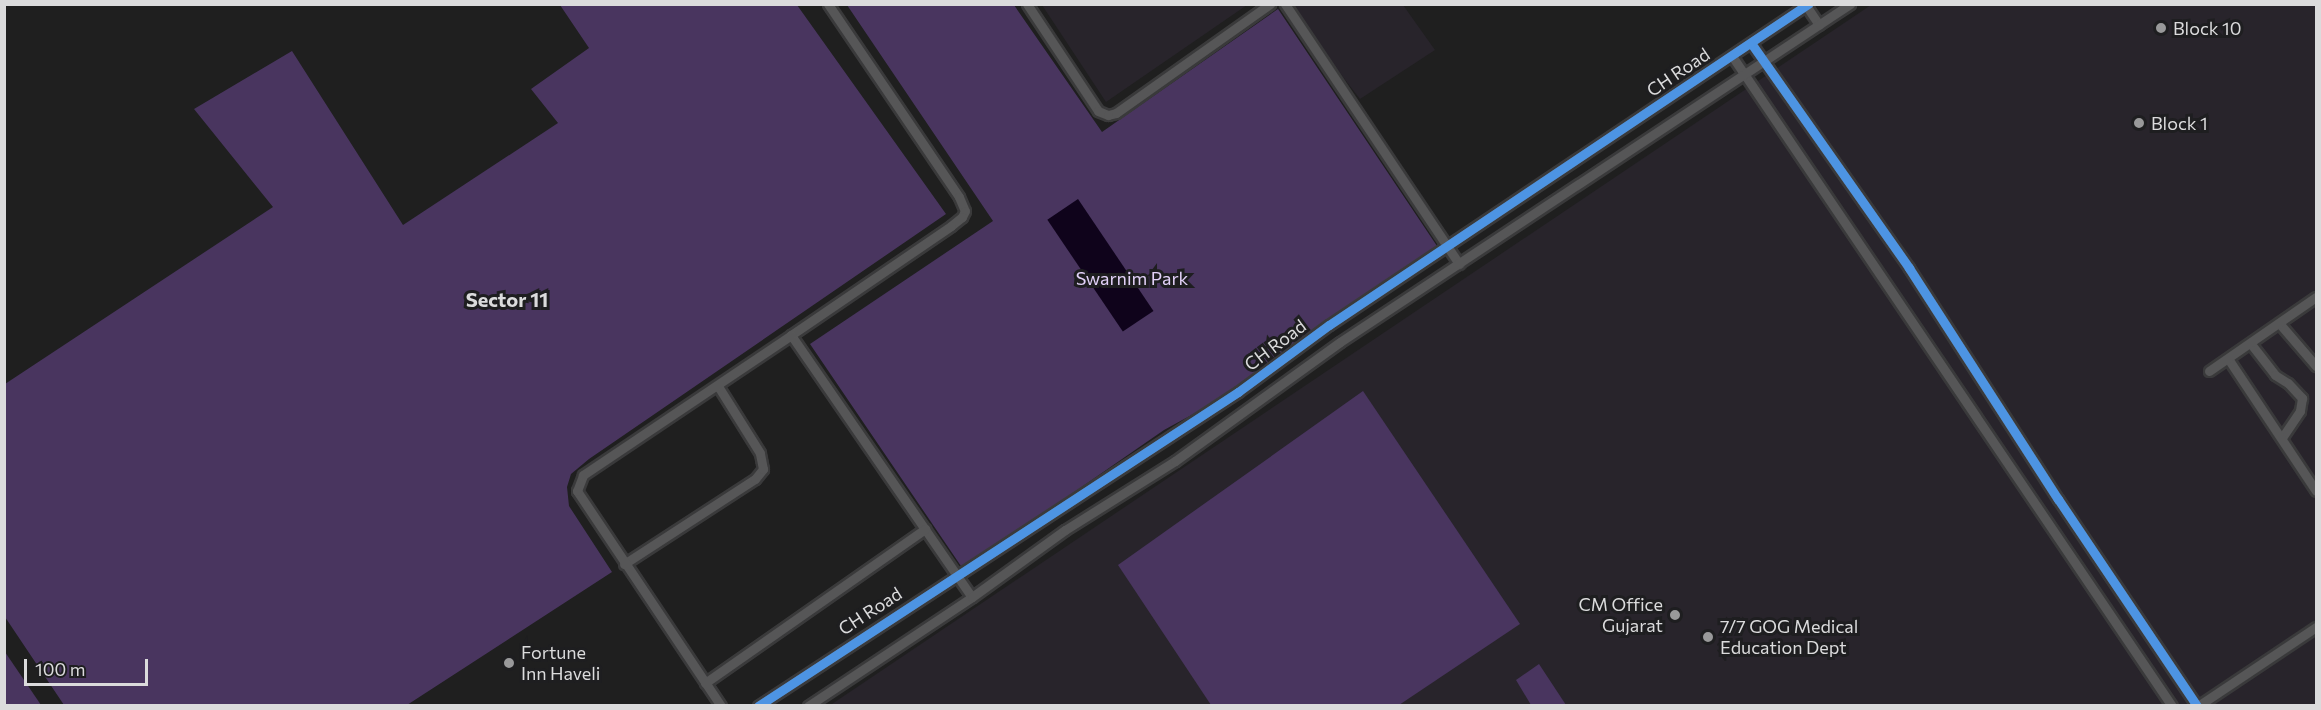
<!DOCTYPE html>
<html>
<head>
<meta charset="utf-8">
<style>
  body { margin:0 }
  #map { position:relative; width:2321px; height:710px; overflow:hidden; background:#1f1f1f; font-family:Commissioner,sans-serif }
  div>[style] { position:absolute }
  .built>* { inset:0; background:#28242b }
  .green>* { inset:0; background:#49355f }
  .water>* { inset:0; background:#0f031b; transform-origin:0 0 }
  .roads { filter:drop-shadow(2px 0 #3a3a3b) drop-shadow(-2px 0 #3a3a3b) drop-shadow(0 2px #3a3a3b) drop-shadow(0 -2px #3a3a3b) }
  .minor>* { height:9px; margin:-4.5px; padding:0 4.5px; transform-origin:4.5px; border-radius:4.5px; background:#565657 }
  .cycleway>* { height:9px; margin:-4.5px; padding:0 4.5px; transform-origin:4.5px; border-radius:4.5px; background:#4d94e3 }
  .dots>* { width:16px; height:16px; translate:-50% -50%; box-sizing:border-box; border:3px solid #1e1e20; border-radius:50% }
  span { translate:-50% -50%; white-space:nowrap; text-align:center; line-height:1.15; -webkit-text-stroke:6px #1e1e20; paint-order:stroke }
  .poi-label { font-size:18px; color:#dbdbdc }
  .left { translate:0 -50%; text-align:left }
  .right { translate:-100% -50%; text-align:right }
  .street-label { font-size:18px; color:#dbdbdc }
  .park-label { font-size:18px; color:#e2d1f8 }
  .neighbourhood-label { font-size:20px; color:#dbdbdc; font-weight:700 }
  .frame { position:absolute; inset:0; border:6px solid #dbdbdc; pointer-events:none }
  .scale { position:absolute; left:24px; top:659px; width:124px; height:27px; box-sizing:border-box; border:3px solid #dbdbdc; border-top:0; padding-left:8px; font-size:18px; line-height:21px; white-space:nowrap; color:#dbdbdc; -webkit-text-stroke:4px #1e1e20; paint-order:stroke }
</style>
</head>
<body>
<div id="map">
  <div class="built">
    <div style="clip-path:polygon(1042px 5px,1247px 5px,1106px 102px)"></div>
    <div style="clip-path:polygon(1287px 5px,1403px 5px,1435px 50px,1360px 99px)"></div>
    <div style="clip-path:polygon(1871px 5px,2316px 5px,2316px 705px,829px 706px)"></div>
  </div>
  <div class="green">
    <div style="clip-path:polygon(560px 5px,797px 5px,946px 214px,589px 459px,571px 474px,567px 487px,569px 506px,612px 572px,407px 705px,64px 705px,5px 617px,5px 384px,273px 207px,194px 109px,292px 51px,403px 225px,558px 123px,531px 89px,589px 48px)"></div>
    <div style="clip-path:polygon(847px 5px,1014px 5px,1102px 132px,1278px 9px,1437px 246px,1219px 400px,1164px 430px,963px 569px,810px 344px,993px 221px)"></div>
    <div style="clip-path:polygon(1363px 391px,1520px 624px,1399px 705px,1211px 705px,1118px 565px)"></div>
    <div style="clip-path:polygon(4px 652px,5px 652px,41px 705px,5px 705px)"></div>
    <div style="clip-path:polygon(1539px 664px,1566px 705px,1531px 705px,1516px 680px)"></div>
  </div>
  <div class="water">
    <div style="left:1078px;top:199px;width:135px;height:37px;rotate:56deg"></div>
  </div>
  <div class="roads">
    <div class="minor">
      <div style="left:828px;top:4px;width:233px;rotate:55.8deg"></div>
      <div style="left:959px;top:197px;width:15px;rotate:67deg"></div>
      <div style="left:965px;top:211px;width:7px;rotate:117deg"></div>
      <div style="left:962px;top:217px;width:14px;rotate:141deg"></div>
      <div style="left:951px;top:226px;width:194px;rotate:145.7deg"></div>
      <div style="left:791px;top:335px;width:318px;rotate:55.4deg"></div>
      <div style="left:1027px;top:4px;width:128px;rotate:56.4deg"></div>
      <div style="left:1098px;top:111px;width:11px;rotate:22deg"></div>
      <div style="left:1108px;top:115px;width:8px;rotate:-14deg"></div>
      <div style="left:1116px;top:113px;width:189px;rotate:-35.3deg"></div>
      <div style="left:1285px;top:4px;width:313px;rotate:56.2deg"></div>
      <div style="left:1805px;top:4px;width:25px;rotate:56deg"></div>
      <div style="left:1751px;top:43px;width:275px;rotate:54.9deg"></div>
      <div style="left:1909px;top:268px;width:275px;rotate:57.2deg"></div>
      <div style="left:2058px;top:499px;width:249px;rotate:56.1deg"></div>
      <div style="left:1732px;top:56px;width:785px;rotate:55.91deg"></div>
      <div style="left:2279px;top:323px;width:57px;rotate:49.3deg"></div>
      <div style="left:2251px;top:344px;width:39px;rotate:52deg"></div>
      <div style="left:2275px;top:375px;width:15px;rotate:32deg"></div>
      <div style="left:2288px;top:383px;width:21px;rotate:47deg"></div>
      <div style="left:2302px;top:398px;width:13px;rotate:99deg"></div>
      <div style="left:2300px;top:411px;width:32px;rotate:124deg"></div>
      <div style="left:2229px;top:360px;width:157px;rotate:56.4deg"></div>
      <div style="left:2209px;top:371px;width:130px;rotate:-34.7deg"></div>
      <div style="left:624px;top:564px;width:156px;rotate:-33deg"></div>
      <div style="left:755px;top:479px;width:13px;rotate:-51deg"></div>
      <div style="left:763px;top:469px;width:16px;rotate:-101deg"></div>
      <div style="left:760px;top:453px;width:79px;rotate:-122.1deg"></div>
      <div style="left:705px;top:683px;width:269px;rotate:-35deg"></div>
      <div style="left:721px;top:706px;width:259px;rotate:-123.8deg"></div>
      <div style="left:577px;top:491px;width:17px;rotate:-69deg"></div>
      <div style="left:583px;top:475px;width:251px;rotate:-33.9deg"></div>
      <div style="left:758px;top:706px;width:574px;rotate:-33.19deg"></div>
      <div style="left:1238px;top:392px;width:113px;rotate:-36.4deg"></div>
      <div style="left:1329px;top:325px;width:577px;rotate:-33.83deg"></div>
      <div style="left:808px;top:706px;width:197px;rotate:-33.6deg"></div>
      <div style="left:972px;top:597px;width:115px;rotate:-35.8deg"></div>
      <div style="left:1065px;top:530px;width:130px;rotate:-32.1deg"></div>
      <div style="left:1175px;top:461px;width:203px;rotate:-35.8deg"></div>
      <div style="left:1340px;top:342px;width:612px;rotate:-33.53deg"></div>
      <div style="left:2198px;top:706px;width:142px;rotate:-33.8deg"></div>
    </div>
  </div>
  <div class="cycleway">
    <div style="left:1751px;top:43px;width:275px;rotate:54.9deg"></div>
    <div style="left:1909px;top:268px;width:275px;rotate:57.2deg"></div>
    <div style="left:2058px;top:499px;width:249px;rotate:56.1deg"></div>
    <div style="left:758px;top:706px;width:574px;rotate:-33.19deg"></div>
    <div style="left:1238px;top:392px;width:113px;rotate:-36.4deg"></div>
    <div style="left:1329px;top:325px;width:577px;rotate:-33.83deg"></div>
  </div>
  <div class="dots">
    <div style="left:2161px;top:28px;background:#99999a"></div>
    <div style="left:2139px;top:123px;background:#99999a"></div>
    <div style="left:1675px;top:615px;background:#99999a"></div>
    <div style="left:1708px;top:637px;background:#99999a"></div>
    <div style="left:509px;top:663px;background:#99999a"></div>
  </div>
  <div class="poi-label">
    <span class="left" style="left:2173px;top:28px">Block 10</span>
    <span class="left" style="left:2151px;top:123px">Block 1</span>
    <span class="right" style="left:1663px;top:615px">CM Office<br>Gujarat</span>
    <span class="left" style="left:1720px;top:637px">7/7 GOG Medical<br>Education Dept</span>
    <span class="left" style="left:521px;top:663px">Fortune<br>Inn Haveli</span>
  </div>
  <div class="street-label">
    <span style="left:1678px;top:72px;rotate:-34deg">CH Road</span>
    <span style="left:1275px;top:345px;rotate:-37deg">CH Road</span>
    <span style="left:870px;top:611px;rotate:-33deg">CH Road</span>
  </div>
  <div class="park-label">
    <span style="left:1132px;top:278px">Swarnim Park</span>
  </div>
  <div class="neighbourhood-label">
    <span style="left:507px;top:299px">Sector 11</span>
  </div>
  <div class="frame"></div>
  <div class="scale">100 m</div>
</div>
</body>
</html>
